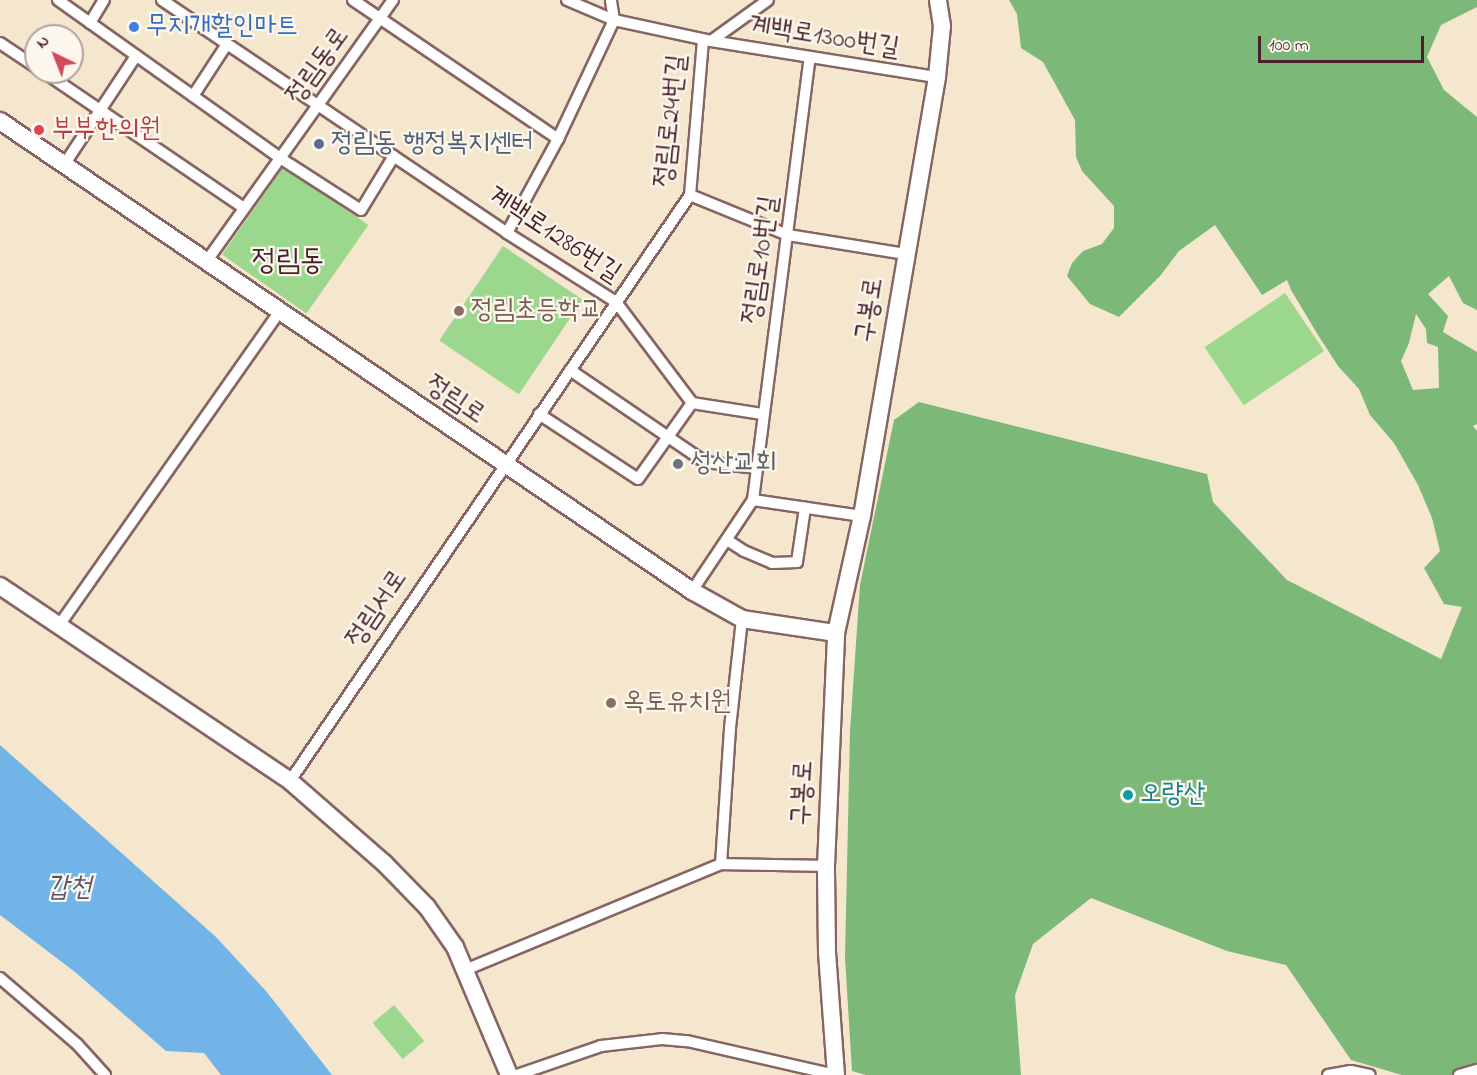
<!DOCTYPE html>
<html>
<head>
<meta charset="utf-8">
<style>
  body { margin:0 }
  #map { position:relative; width:1477px; height:1075px; overflow:hidden; background:#f4e7cd; font-family:"Indie Flower","Poor Story",sans-serif }
  div>[style] { position:absolute }
  .green>* { inset:0; background:#9bd78c; transform-origin:0 0 }
  .forest>* { inset:0; background:#7cb878 }
  .water>* { inset:0; background:#72b4e7 }
  .roads { filter:drop-shadow(2px 0 #866564) drop-shadow(-2px 0 #866564) drop-shadow(0 2px #866564) drop-shadow(0 -2px #866564) }
  .street>* { height:10px; margin:-5px; padding:0 5px; transform-origin:5px; border-radius:5px; background:#fff }
  .secondary>* { height:16px; margin:-8px; padding:0 8px; transform-origin:8px; border-radius:8px; background:#fff }
  .dots>* { width:16px; height:16px; translate:-50% -50%; box-sizing:border-box; border:3px solid #fbf7ec; border-radius:50% }
  span { translate:-50% -50%; white-space:nowrap; text-align:center; line-height:1.15; -webkit-text-stroke:4.5px #fbf7ec; paint-order:stroke }
  .shop-label { font-size:27px; color:#366cbe }
  .left { translate:0 -50%; text-align:left }
  .street-label { font-size:27px; color:#4a1f2b }
  .health-label { font-size:27px; color:#be3a42 }
  .service-label { font-size:27px; color:#4e5e75 }
  .education-label { font-size:27px; color:#785e54 }
  .worship-label { font-size:27px; color:#5b616d }
  .culture-label { font-size:27px; color:#0d838f }
  .water-label { font-size:28px; color:#58536d; font-style:italic }
  .quarter-label { font-size:30px; color:#4a1f2b }
  .north { position:absolute; left:24px; top:24px; width:60px; height:60px; box-sizing:border-box; background:#fbf7ec; border:2px solid #b4a19f; border-radius:50%; rotate:317deg; font-size:16px; font-weight:700; line-height:24px; text-align:center; color:#4a1f2b }
  .north::after { content:''; display:block; margin:auto; width:21px; height:27px; background:#d1495b; clip-path:polygon(50% 0,100% 100%,50% 72%,0 100%) }
  .scale { position:absolute; left:1258px; top:36px; width:166px; height:27px; box-sizing:border-box; border:3px solid #4a1f2b; border-top:0; padding-left:8px; font-size:18px; line-height:21px; white-space:nowrap; color:#4a1f2b; -webkit-text-stroke:4px #fbf7ec; paint-order:stroke }
</style>
</head>
<body>
<div id="map">
  <div class="green">
    <div style="left:284px;top:166px;width:103px;height:108px;rotate:35deg"></div>
    <div style="left:503px;top:246px;width:96px;height:114px;rotate:34deg"></div>
    <div style="left:1285px;top:293px;width:70px;height:97px;rotate:56deg"></div>
    <div style="left:394px;top:1005px;width:47px;height:28px;rotate:50deg"></div>
  </div>
  <div class="forest">
    <div style="clip-path:polygon(evenodd,1009px 0,1477px 0,1477px 7px,1441px 25px,1427px 57px,1444px 90px,1477px 117px,1477px 310px,1463px 303px,1449px 276px,1428px 294px,1448px 316px,1443px 332px,1477px 352px,1477px 424px,1473px 426px,1477px 431px,1477px 1070px,1460px 1075px,1402px 1075px,1351px 1060px,1286px 965px,1227px 951px,1091px 898px,1033px 944px,1015px 995px,1021px 1075px,866px 1075px,852px 1071px,845px 958px,850px 731px,860px 585px,894px 420px,919px 402px,1207px 474px,1213px 502px,1287px 580px,1441px 659px,1462px 607px,1444px 604px,1424px 568px,1440px 551px,1432px 518px,1418px 485px,1394px 443px,1370px 415px,1359px 389px,1338px 366px,1318px 335px,1291px 290px,1287px 280px,1262px 295px,1215px 225px,1179px 251px,1160px 276px,1119px 317px,1090px 304px,1067px 276px,1072px 263px,1083px 251px,1102px 244px,1114px 228px,1114px 206px,1082px 171px,1076px 157px,1075px 120px,1043px 62px,1021px 48px,1017px 14px,1009px 0,1416px 314px,1426px 329px,1427px 343px,1438px 347px,1439px 388px,1413px 390px,1401px 361px,1409px 343px,1416px 314px)"></div>
  </div>
  <div class="water">
    <div style="clip-path:polygon(0 745px,216px 937px,266px 991px,332px 1075px,221px 1075px,204px 1053px,166px 1051px,75px 972px,0 915px)"></div>
  </div>
  <div class="roads">
    <div class="street">
      <div style="left:58px;top:0;width:272px;rotate:35.4deg"></div>
      <div style="left:280px;top:158px;width:96px;rotate:32.7deg"></div>
      <div style="left:361px;top:210px;width:63px;rotate:-58.6deg"></div>
      <div style="left:162px;top:0;width:416px;rotate:34deg"></div>
      <div style="left:507px;top:233px;width:129px;rotate:32.3deg"></div>
      <div style="left:616px;top:302px;width:126px;rotate:53deg"></div>
      <div style="left:692px;top:403px;width:71px;rotate:8.9deg"></div>
      <div style="left:353px;top:0;width:248px;rotate:34.1deg"></div>
      <div style="left:567px;top:0;width:51px;rotate:23.1deg"></div>
      <div style="left:614px;top:20px;width:99px;rotate:12.2deg"></div>
      <div style="left:711px;top:41px;width:229px;rotate:9.1deg"></div>
      <div style="left:90px;top:23px;width:27px;rotate:-59deg"></div>
      <div style="left:711px;top:41px;width:70px;rotate:-35.7deg"></div>
      <div style="left:0;top:43px;width:43px;rotate:33.7deg"></div>
      <div style="left:44px;top:72px;width:242px;rotate:34.2deg"></div>
      <div style="left:193px;top:96px;width:62px;rotate:-56.8deg"></div>
      <div style="left:64px;top:165px;width:131px;rotate:-56.6deg"></div>
      <div style="left:690px;top:195px;width:106px;rotate:22.2deg"></div>
      <div style="left:788px;top:235px;width:119px;rotate:9.2deg"></div>
      <div style="left:507px;top:233px;width:107px;rotate:-61.5deg"></div>
      <div style="left:558px;top:139px;width:132px;rotate:-64.8deg"></div>
      <div style="left:614px;top:20px;width:20px;rotate:-99deg"></div>
      <div style="left:206px;top:262px;width:322px;rotate:-54.5deg"></div>
      <div style="left:570px;top:370px;width:163px;rotate:34.3deg"></div>
      <div style="left:705px;top:462px;width:52px;rotate:6.6deg"></div>
      <div style="left:539px;top:414px;width:118px;rotate:33.3deg"></div>
      <div style="left:638px;top:479px;width:93px;rotate:-54.6deg"></div>
      <div style="left:753px;top:500px;width:110px;rotate:8.4deg"></div>
      <div style="left:727px;top:540px;width:20px;rotate:33deg"></div>
      <div style="left:744px;top:551px;width:30px;rotate:23deg"></div>
      <div style="left:772px;top:563px;width:25px;rotate:-2deg"></div>
      <div style="left:797px;top:562px;width:55px;rotate:-81.6deg"></div>
      <div style="left:692px;top:591px;width:110px;rotate:-56.2deg"></div>
      <div style="left:753px;top:500px;width:446px;rotate:-82.7deg"></div>
      <div style="left:60px;top:624px;width:381px;rotate:-54.9deg"></div>
      <div style="left:290px;top:781px;width:710px;rotate:-55.68deg"></div>
      <div style="left:690px;top:195px;width:156px;rotate:-85.2deg"></div>
      <div style="left:721px;top:864px;width:136px;rotate:-86.2deg"></div>
      <div style="left:730px;top:728px;width:110px;rotate:-83.7deg"></div>
      <div style="left:465px;top:970px;width:277px;rotate:-22.5deg"></div>
      <div style="left:721px;top:864px;width:105px;rotate:1.1deg"></div>
      <div style="left:0;top:978px;width:101px;rotate:40.6deg"></div>
      <div style="left:77px;top:1044px;width:42px;rotate:47.9deg"></div>
      <div style="left:517px;top:1075px;width:89px;rotate:-19deg"></div>
      <div style="left:601px;top:1046px;width:61px;rotate:-6.5deg"></div>
      <div style="left:662px;top:1039px;width:25px;rotate:5deg"></div>
      <div style="left:687px;top:1041px;width:153px;rotate:12.9deg"></div>
      <div style="left:1328px;top:1075px;width:23px;rotate:-10deg"></div>
      <div style="left:1351px;top:1071px;width:19px;rotate:12deg"></div>
      <div style="left:1459px;top:1075px;width:19px;rotate:-16deg"></div>
    </div>
    <div class="secondary">
      <div style="left:0;top:121px;width:837px;rotate:34.18deg"></div>
      <div style="left:692px;top:591px;width:57px;rotate:29.2deg"></div>
      <div style="left:742px;top:619px;width:95px;rotate:8.5deg"></div>
      <div style="left:0;top:586px;width:349px;rotate:33.9deg"></div>
      <div style="left:290px;top:781px;width:125px;rotate:41.1deg"></div>
      <div style="left:384px;top:863px;width:62px;rotate:45.7deg"></div>
      <div style="left:427px;top:907px;width:49px;rotate:55deg"></div>
      <div style="left:455px;top:947px;width:139px;rotate:67.1deg"></div>
      <div style="left:836px;top:1075px;width:122px;rotate:-94.2deg"></div>
      <div style="left:827px;top:953px;width:87px;rotate:-90.7deg"></div>
      <div style="left:826px;top:866px;width:233px;rotate:-87.5deg"></div>
      <div style="left:836px;top:633px;width:120px;rotate:-77.5deg"></div>
      <div style="left:862px;top:516px;width:445px;rotate:-80.3deg"></div>
      <div style="left:937px;top:77px;width:51px;rotate:-84.4deg"></div>
      <div style="left:942px;top:26px;width:26px;rotate:-99deg"></div>
    </div>
  </div>
  <div class="dots">
    <div style="left:134px;top:27px;background:#3f7fe0"></div>
    <div style="left:39px;top:130px;background:#e0444e"></div>
    <div style="left:319px;top:144px;background:#5c6f8a"></div>
    <div style="left:459px;top:311px;background:#8d6e63"></div>
    <div style="left:678px;top:464px;background:#6b7280"></div>
    <div style="left:611px;top:703px;background:#8d6e63"></div>
    <div style="left:1128px;top:795px;background:#0f9aa8"></div>
  </div>
  <div class="shop-label">
    <span class="left" style="left:146px;top:27px">무지개할인마트</span>
  </div>
  <div class="street-label">
    <span style="left:824px;top:37px;rotate:9deg">계백로1300번길</span>
    <span style="left:318px;top:66px;rotate:-54deg">정림동로</span>
    <span style="left:671px;top:121px;rotate:-84deg">정림로24번길</span>
    <span style="left:554px;top:235px;rotate:33deg">계백로1286번길</span>
    <span style="left:761px;top:260px;rotate:-82deg">정림로10번길</span>
    <span style="left:870px;top:310px;rotate:-81deg">구봉로</span>
    <span style="left:455px;top:400px;rotate:34deg">정림로</span>
    <span style="left:377px;top:609px;rotate:-56deg">정림서로</span>
    <span style="left:803px;top:793px;rotate:-87deg">구봉로</span>
  </div>
  <div class="health-label">
    <span class="left" style="left:52px;top:130px">부부한의원</span>
  </div>
  <div class="service-label">
    <span class="left" style="left:331px;top:144px">정림동 행정복지센터</span>
  </div>
  <div class="education-label">
    <span class="left" style="left:471px;top:311px">정림초등학교</span>
    <span class="left" style="left:623px;top:703px">옥토유치원</span>
  </div>
  <div class="worship-label">
    <span class="left" style="left:690px;top:464px">성산교회</span>
  </div>
  <div class="culture-label">
    <span class="left" style="left:1140px;top:795px">오량산</span>
  </div>
  <div class="water-label">
    <span style="left:69px;top:889px">갑천</span>
  </div>
  <div class="quarter-label">
    <span style="left:288px;top:262px">정림동</span>
  </div>
  <div class="north">N</div>
  <div class="scale">100 m</div>
</div>
</body>
</html>
